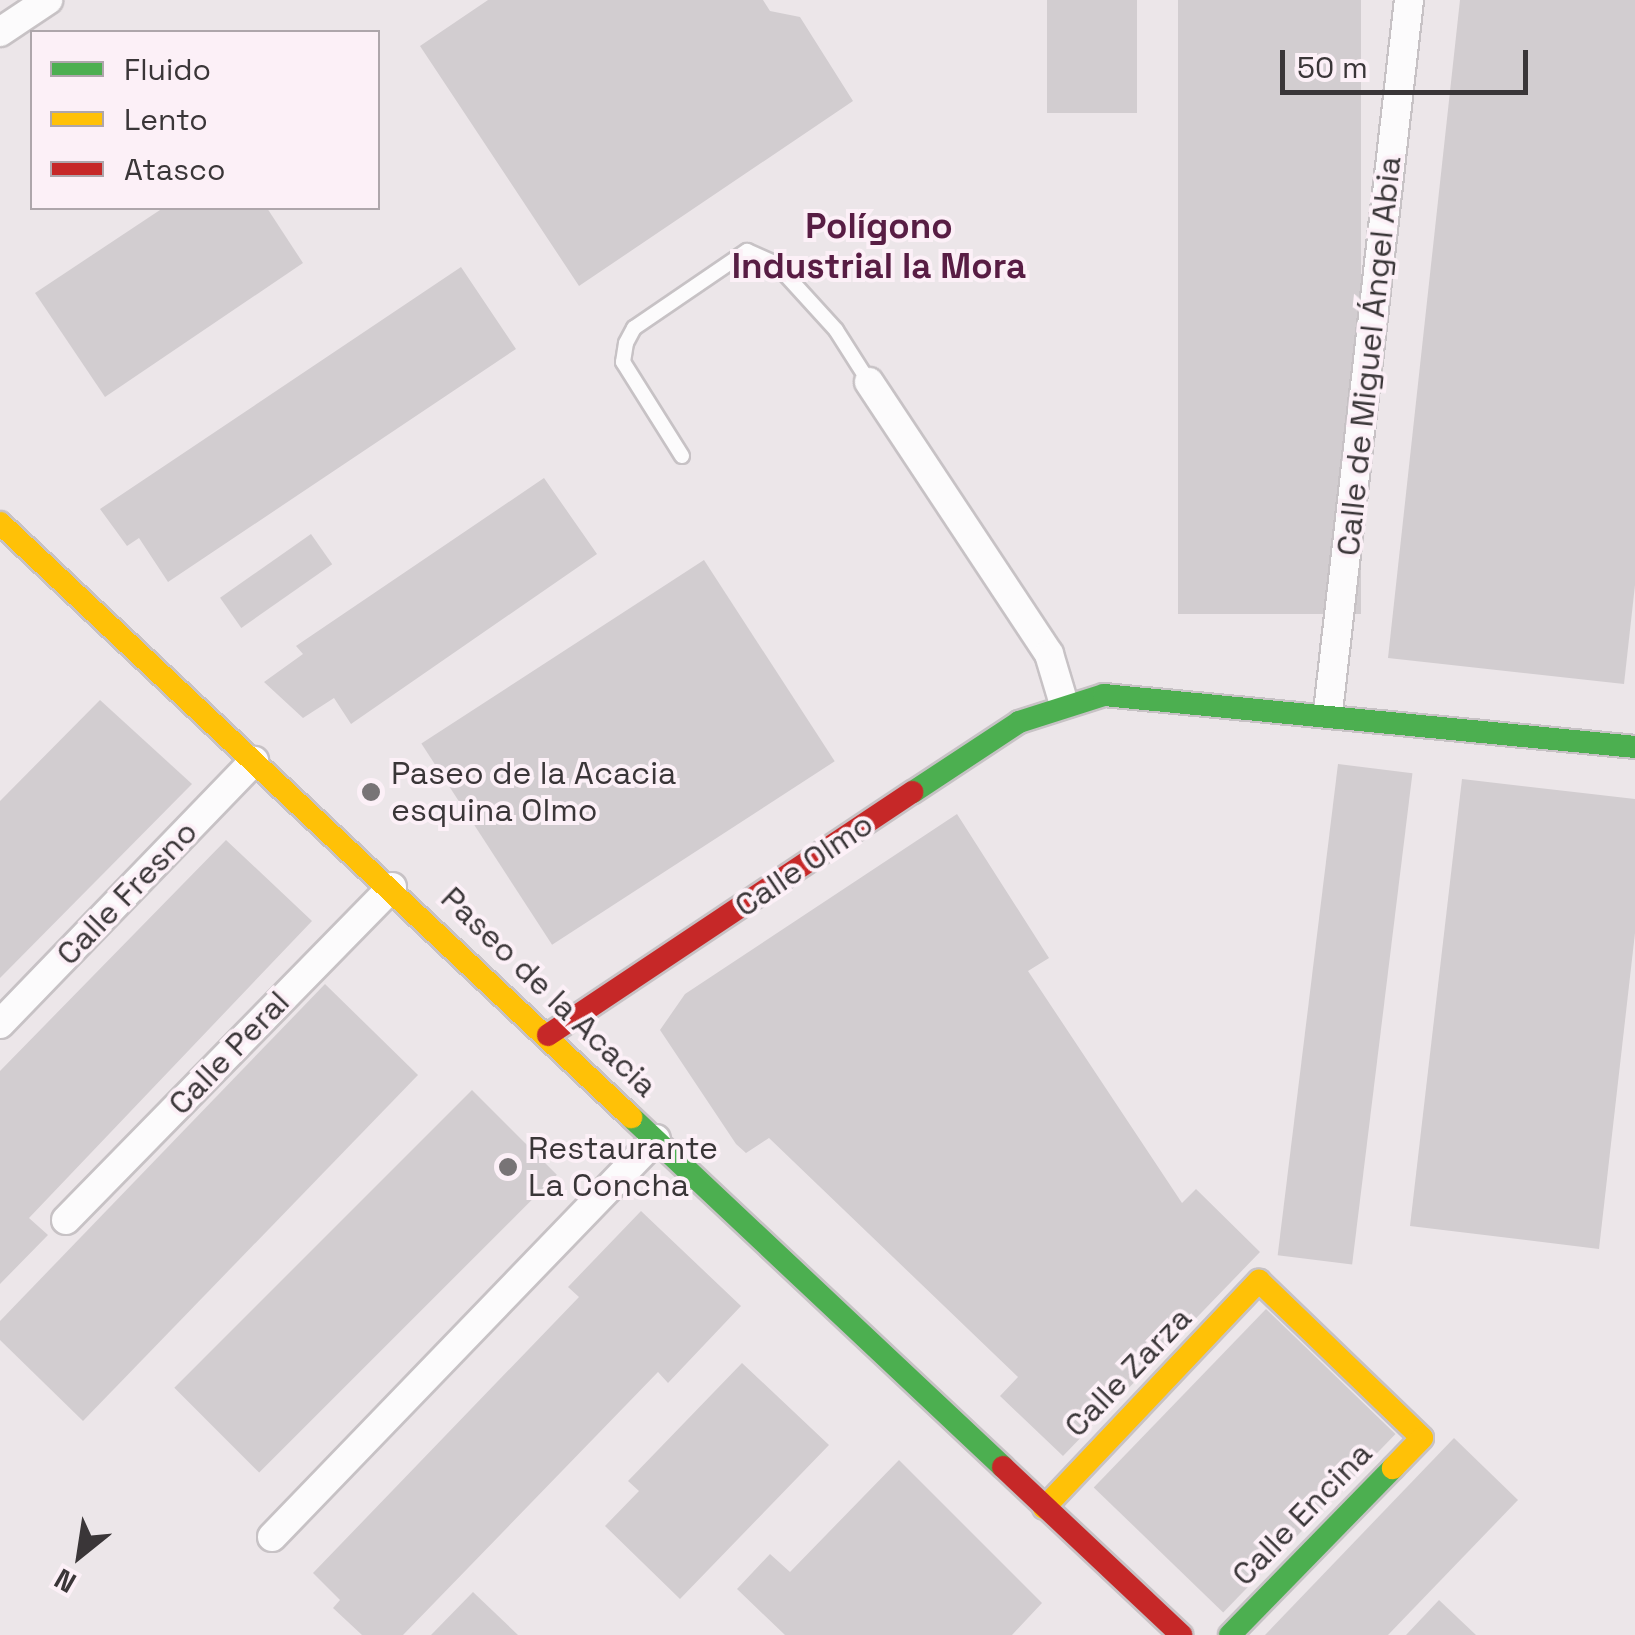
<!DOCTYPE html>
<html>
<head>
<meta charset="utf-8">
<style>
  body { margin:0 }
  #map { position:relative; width:1635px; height:1635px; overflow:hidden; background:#ece6e9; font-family:"Space Grotesk",sans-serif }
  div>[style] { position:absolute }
  .building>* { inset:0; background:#d2cdd0; transform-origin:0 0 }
  .roads { filter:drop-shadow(2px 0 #c7c2c5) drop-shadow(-2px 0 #c7c2c5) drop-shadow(0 2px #c7c2c5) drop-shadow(0 -2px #c7c2c5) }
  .lane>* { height:14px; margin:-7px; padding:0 7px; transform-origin:7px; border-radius:7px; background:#fcfbfc }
  .street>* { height:28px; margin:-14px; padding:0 14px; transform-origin:14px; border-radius:14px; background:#fcfbfc }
  .fast>* { height:22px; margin:-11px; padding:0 11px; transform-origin:11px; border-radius:11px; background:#4caf50 }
  .slow>* { height:22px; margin:-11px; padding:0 11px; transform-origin:11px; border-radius:11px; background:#ffc107 }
  .jam>* { height:22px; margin:-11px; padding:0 11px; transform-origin:11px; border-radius:11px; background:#c62828 }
  .dots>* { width:28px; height:28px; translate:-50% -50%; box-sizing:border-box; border:5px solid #fcf0f7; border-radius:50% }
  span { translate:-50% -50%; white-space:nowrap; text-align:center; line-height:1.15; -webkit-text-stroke:8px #fcf0f7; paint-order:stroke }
  .street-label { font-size:32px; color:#3a3638 }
  .poi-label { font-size:32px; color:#3a3638 }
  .left { translate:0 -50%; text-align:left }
  .neighbourhood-label { font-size:35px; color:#581d44; font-weight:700 }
  .legend { position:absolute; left:30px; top:30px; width:350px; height:180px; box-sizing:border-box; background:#fcf0f7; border:2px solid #aea6ab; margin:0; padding:12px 18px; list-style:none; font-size:30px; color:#3a3638 }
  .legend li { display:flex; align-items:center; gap:20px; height:50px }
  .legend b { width:50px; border:2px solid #aea6ab }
  .north { position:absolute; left:30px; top:1505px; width:100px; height:100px; -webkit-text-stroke:8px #fcf0f7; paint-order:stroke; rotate:210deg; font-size:28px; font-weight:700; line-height:40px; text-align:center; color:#3a3638 }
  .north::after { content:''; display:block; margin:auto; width:35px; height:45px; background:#3a3638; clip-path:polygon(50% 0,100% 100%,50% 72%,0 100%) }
  .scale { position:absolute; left:1280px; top:50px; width:248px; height:45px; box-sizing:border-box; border:5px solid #3a3638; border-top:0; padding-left:12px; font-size:30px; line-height:35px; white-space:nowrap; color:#3a3638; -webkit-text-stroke:8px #fcf0f7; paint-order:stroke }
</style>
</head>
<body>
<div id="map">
  <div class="building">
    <div style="clip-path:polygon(488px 0,763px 0,770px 11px,800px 17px,853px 101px,579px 286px,420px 46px)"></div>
    <div style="left:1047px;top:0;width:90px;height:113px"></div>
    <div style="left:1178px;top:0;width:183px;height:614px"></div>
    <div style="clip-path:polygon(1460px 0,1635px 0,1635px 585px,1624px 684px,1388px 658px)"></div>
    <div style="clip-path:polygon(163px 208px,267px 208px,303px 263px,105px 397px,35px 293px)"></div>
    <div style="clip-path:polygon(461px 267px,516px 349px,168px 582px,139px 538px,127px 546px,100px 509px)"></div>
    <div style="clip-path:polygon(544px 478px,597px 554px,351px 724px,334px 698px,303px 718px,264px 682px,303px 654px,296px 646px)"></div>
    <div style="left:311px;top:534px;width:37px;height:111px;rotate:55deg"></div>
    <div style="left:704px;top:560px;width:240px;height:337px;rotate:57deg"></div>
    <div style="clip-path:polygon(100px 700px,192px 784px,0 978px,0 801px)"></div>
    <div style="left:1338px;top:764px;width:75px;height:495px;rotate:7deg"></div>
    <div style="clip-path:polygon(1462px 779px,1635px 799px,1635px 933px,1599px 1249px,1410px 1226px)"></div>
    <div style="clip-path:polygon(957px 814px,1049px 958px,1028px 971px,1182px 1203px,1196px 1189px,1260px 1252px,1063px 1456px,1000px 1396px,1018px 1377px,769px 1138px,746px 1153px,736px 1144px,660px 1030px,685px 994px)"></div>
    <div style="clip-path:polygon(226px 840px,312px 921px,29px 1218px,48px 1235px,0 1284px,0 1071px)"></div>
    <div style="clip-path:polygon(325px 984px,418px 1075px,83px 1421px,0 1340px,0 1321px)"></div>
    <div style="left:472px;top:1090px;width:120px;height:421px;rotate:45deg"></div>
    <div style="clip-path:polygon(641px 1211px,741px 1306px,668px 1383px,658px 1372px,403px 1635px,362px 1635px,333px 1608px,340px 1600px,313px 1573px,579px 1297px,568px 1287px)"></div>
    <div style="left:1266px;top:1309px;width:180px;height:248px;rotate:44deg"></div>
    <div style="clip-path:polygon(742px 1363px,829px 1445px,680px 1599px,605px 1526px,639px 1491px,628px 1481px)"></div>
    <div style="clip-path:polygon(1454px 1438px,1518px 1500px,1388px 1635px,1265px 1635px)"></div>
    <div style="clip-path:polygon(899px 1460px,1042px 1603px,1012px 1635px,785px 1635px,737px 1589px,770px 1554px,790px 1572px)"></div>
    <div style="clip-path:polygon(473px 1592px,518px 1635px,431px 1635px)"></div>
    <div style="clip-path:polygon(1439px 1600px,1476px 1635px,1406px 1635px)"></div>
  </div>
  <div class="roads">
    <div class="lane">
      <div style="left:682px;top:456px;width:111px;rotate:-122.1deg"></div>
      <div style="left:623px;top:362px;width:19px;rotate:-81deg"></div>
      <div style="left:626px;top:343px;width:17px;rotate:-62deg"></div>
      <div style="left:634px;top:328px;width:137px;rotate:-34.3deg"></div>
      <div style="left:747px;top:251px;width:32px;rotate:24deg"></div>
      <div style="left:776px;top:264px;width:89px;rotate:47.7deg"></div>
      <div style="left:836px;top:330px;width:62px;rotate:57.6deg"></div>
    </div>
    <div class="street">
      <div style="left:0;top:32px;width:58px;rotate:-33.7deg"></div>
      <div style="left:869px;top:382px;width:326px;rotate:56.5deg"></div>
      <div style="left:1049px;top:654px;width:52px;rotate:73.3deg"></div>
      <div style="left:1328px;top:712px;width:717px;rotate:-83.51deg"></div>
      <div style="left:0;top:1024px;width:366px;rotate:-46deg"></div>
      <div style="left:66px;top:1220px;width:466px;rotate:-45.6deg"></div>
      <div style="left:272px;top:1537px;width:553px;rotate:-46.03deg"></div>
    </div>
    <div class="fast">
      <div style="left:913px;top:792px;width:127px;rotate:-33.4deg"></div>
      <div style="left:1019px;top:722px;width:89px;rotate:-17.6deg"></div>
      <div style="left:1104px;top:695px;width:534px;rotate:5.59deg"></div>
      <div style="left:631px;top:1117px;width:511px;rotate:43.25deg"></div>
      <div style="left:1230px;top:1635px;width:233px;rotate:-45.7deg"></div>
    </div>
    <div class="slow">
      <div style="left:0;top:523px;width:867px;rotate:43.27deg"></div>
      <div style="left:1044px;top:1508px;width:313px;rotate:-46.6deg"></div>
      <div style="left:1259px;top:1281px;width:226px;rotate:43.9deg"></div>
      <div style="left:1422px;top:1438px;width:42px;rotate:134deg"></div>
    </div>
    <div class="jam">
      <div style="left:548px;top:1035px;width:438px;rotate:-33.7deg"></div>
      <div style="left:1003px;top:1467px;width:245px;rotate:43.3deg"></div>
    </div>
  </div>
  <div class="dots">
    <div style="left:371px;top:792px;background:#787476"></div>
    <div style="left:508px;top:1167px;background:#787476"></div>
  </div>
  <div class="street-label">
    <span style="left:1369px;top:356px;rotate:-84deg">Calle de Miguel Ángel Abia</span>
    <span style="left:804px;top:865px;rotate:-34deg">Calle Olmo</span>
    <span style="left:127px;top:893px;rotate:-46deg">Calle Fresno</span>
    <span style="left:549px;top:992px;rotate:44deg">Paseo de la Acacia</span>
    <span style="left:229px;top:1053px;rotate:-46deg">Calle Peral</span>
    <span style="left:1128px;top:1372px;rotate:-46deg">Calle Zarza</span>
    <span style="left:1302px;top:1514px;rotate:-46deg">Calle Encina</span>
  </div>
  <div class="poi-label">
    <span class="left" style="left:391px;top:792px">Paseo de la Acacia<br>esquina Olmo</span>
    <span class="left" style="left:528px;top:1167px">Restaurante<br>La Concha</span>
  </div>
  <div class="neighbourhood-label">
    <span style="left:879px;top:246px">Polígono<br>Industrial la Mora</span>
  </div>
  <ul class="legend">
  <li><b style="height:12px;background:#4caf50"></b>Fluido</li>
  <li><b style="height:12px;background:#ffc107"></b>Lento</li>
  <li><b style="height:12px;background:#c62828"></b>Atasco</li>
  </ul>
  <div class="north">N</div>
  <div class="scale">50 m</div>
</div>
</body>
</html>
